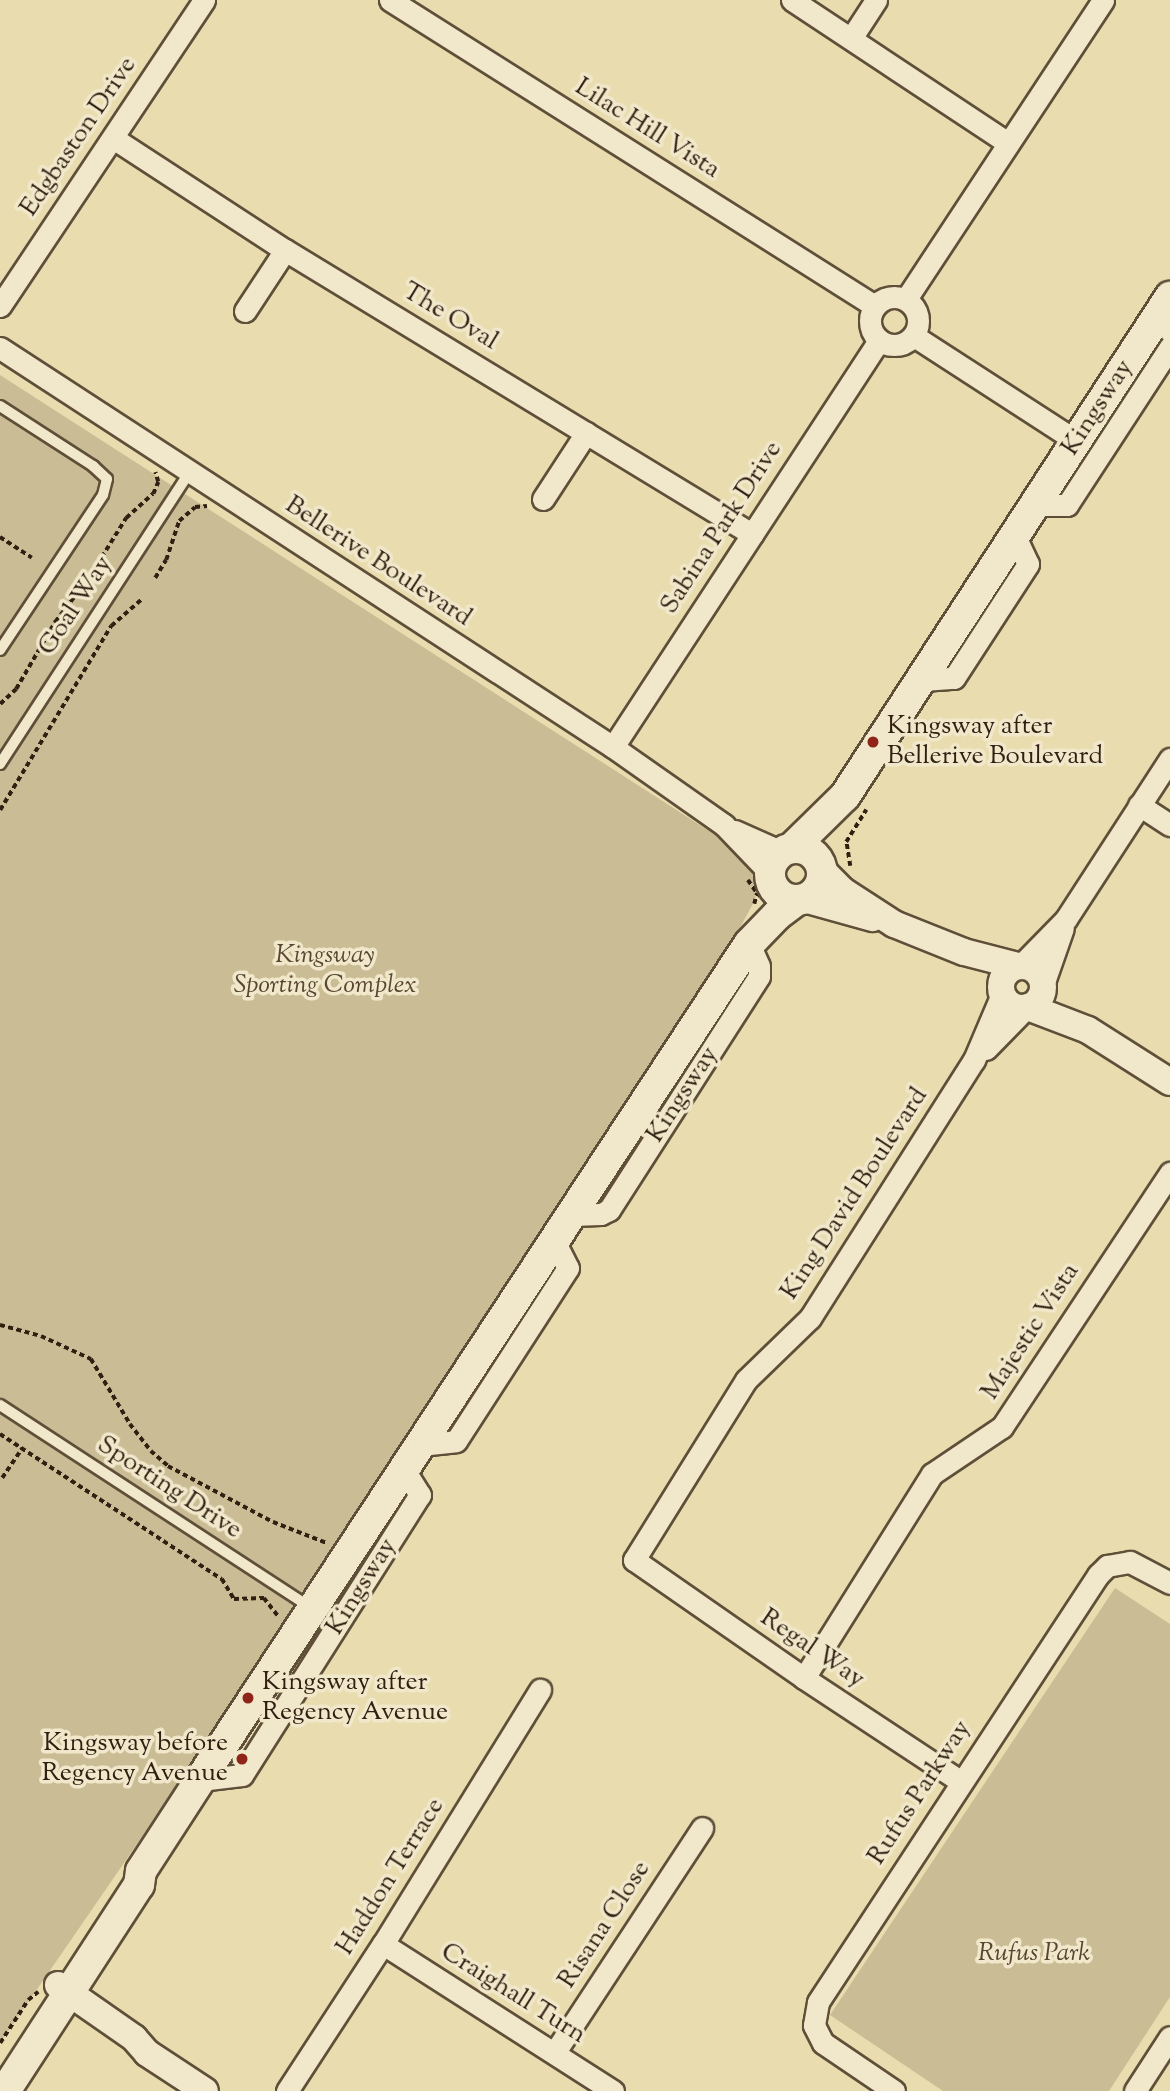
<!DOCTYPE html>
<html>
<head>
<meta charset="utf-8">
<style>
  body { margin:0 }
  #map { position:relative; width:1170px; height:2091px; overflow:hidden; background:#e9dcaf; font-family:"Sorts Mill Goudy",serif }
  div>[style] { position:absolute }
  .green>* { inset:0; background:#cabc94 }
  .path>* { height:3.5px; margin-top:-1.75px; transform-origin:0; background:repeating-linear-gradient(90deg,#312012 0 5px,transparent 0 8.5px) }
  .roads { filter:drop-shadow(2px 0 #5f4f39) drop-shadow(-2px 0 #5f4f39) drop-shadow(0 2px #5f4f39) drop-shadow(0 -2px #5f4f39) }
  .service>* { height:10px; margin:-5px; padding:0 5px; transform-origin:5px; border-radius:5px; background:#f1e8cb }
  .minor>* { height:21px; margin:-10.5px; padding:0 10.5px; transform-origin:10.5px; border-radius:10.5px; background:#f1e8cb }
  .minor>.ring { margin:-10.5px; padding:0; box-sizing:content-box; background:none; border:21px solid #f1e8cb; border-radius:50% }
  .tertiary>* { height:26px; margin:-13px; padding:0 13px; transform-origin:13px; border-radius:13px; background:#f1e8cb }
  .tertiary>.ring { margin:-13px; padding:0; box-sizing:content-box; background:none; border:26px solid #f1e8cb; border-radius:50% }
  .secondary>* { height:30px; margin:-15px; padding:0 15px; transform-origin:15px; border-radius:15px; background:#f1e8cb }
  .secondary>.ring { margin:-15px; padding:0; box-sizing:content-box; background:none; border:30px solid #f1e8cb; border-radius:50% }
  .dots>* { width:19px; height:19px; translate:-50% -50%; box-sizing:border-box; border:4px solid #f1e8cb; border-radius:50% }
  span { translate:-50% -50%; white-space:nowrap; text-align:center; line-height:1.15; -webkit-text-stroke:7px #f1e8cb; paint-order:stroke }
  .street-label { font-size:26px; color:#312012 }
  .poi-label { font-size:26px; color:#312012 }
  .left { translate:0 -50%; text-align:left }
  .right { translate:-100% -50%; text-align:right }
  .park-label { font-size:26px; color:#574732; font-style:italic }
</style>
</head>
<body>
<div id="map">
  <div class="green">
    <div style="clip-path:polygon(0 375px,762px 865px,755px 900px,731px 944px,283px 1632px,0 2043px)"></div>
    <div style="clip-path:polygon(1115px 1588px,1170px 1624px,1170px 1997px,1109px 2091px,943px 2091px,830px 2015px)"></div>
  </div>
  <div class="path">
    <div style="left:0;top:537px;width:38px;rotate:33deg"></div>
    <div style="left:155px;top:578px;width:21px;rotate:-59deg"></div>
    <div style="left:166px;top:560px;width:41px;rotate:-71.6deg"></div>
    <div style="left:179px;top:521px;width:21px;rotate:-41deg"></div>
    <div style="left:195px;top:507px;width:12px;rotate:-5deg"></div>
    <div style="left:0;top:704px;width:22px;rotate:-43deg"></div>
    <div style="left:16px;top:689px;width:78px;rotate:-59.8deg"></div>
    <div style="left:55px;top:622px;width:54px;rotate:-52.5deg"></div>
    <div style="left:88px;top:579px;width:72px;rotate:-58.1deg"></div>
    <div style="left:126px;top:518px;width:36px;rotate:-42deg"></div>
    <div style="left:153px;top:494px;width:13px;rotate:-67deg"></div>
    <div style="left:158px;top:482px;width:10px;rotate:-107deg"></div>
    <div style="left:0;top:810px;width:215px;rotate:-58.9deg"></div>
    <div style="left:111px;top:626px;width:41px;rotate:-41.1deg"></div>
    <div style="left:850px;top:866px;width:24px;rotate:-99deg"></div>
    <div style="left:846px;top:842px;width:38px;rotate:-58deg"></div>
    <div style="left:748px;top:880px;width:16px;rotate:55deg"></div>
    <div style="left:754px;top:904px;width:11px;rotate:-75deg"></div>
    <div style="left:757px;top:893px;width:8px;rotate:45deg"></div>
    <div style="left:0;top:1325px;width:42px;rotate:15deg"></div>
    <div style="left:41px;top:1336px;width:55px;rotate:24.7deg"></div>
    <div style="left:91px;top:1359px;width:76px;rotate:59deg"></div>
    <div style="left:130px;top:1424px;width:34px;rotate:52deg"></div>
    <div style="left:151px;top:1451px;width:23px;rotate:41deg"></div>
    <div style="left:168px;top:1466px;width:119px;rotate:28.1deg"></div>
    <div style="left:273px;top:1522px;width:58px;rotate:21.3deg"></div>
    <div style="left:0;top:1434px;width:265px;rotate:33.2deg"></div>
    <div style="left:222px;top:1579px;width:23px;rotate:59deg"></div>
    <div style="left:234px;top:1599px;width:30px;rotate:-2deg"></div>
    <div style="left:264px;top:1598px;width:24px;rotate:52deg"></div>
    <div style="left:2px;top:1478px;width:36px;rotate:-56deg"></div>
    <div style="left:0;top:2043px;width:51px;rotate:-56.9deg"></div>
    <div style="left:28px;top:2000px;width:13px;rotate:-39deg"></div>
  </div>
  <div class="roads">
    <div class="service">
      <div style="left:0;top:406px;width:111px;rotate:32.8deg"></div>
      <div style="left:93px;top:466px;width:19px;rotate:43deg"></div>
      <div style="left:107px;top:479px;width:16px;rotate:104deg"></div>
      <div style="left:103px;top:495px;width:186px;rotate:123.6deg"></div>
      <div style="left:0;top:764px;width:347px;rotate:-57deg"></div>
      <div style="left:0;top:1405px;width:371px;rotate:33.1deg"></div>
    </div>
    <div class="minor">
      <div style="left:390px;top:0;width:573px;rotate:32.25deg"></div>
      <div style="left:792px;top:0;width:259px;rotate:33.5deg"></div>
      <div style="left:852px;top:37px;width:44px;rotate:-57deg"></div>
      <div style="left:113px;top:138px;width:205px;rotate:33.1deg"></div>
      <div style="left:285px;top:250px;width:547px;rotate:31.31deg"></div>
      <div class="ring" style="left:870px;top:297px;width:27px;height:27px"></div>
      <div style="left:906px;top:299px;width:358px;rotate:-56.6deg"></div>
      <div style="left:0;top:306px;width:368px;rotate:-56.3deg"></div>
      <div style="left:245px;top:311px;width:73px;rotate:-56.7deg"></div>
      <div style="left:1161px;top:311px;width:22px;rotate:66deg"></div>
      <div style="left:914px;top:336px;width:193px;rotate:32.9deg"></div>
      <div style="left:0;top:348px;width:731px;rotate:33.06deg"></div>
      <div style="left:613px;top:747px;width:136px;rotate:35.1deg"></div>
      <div style="left:724px;top:825px;width:65px;rotate:46.2deg"></div>
      <div style="left:543px;top:499px;width:79px;rotate:-56.9deg"></div>
      <div style="left:1035px;top:505px;width:32px"></div>
      <div style="left:1067px;top:505px;width:189px;rotate:-56.9deg"></div>
      <div style="left:923px;top:680px;width:31px;rotate:-4deg"></div>
      <div style="left:954px;top:678px;width:136px;rotate:-57deg"></div>
      <div style="left:1028px;top:564px;width:31px;rotate:-115deg"></div>
      <div style="left:613px;top:747px;width:486px;rotate:-56.8deg"></div>
      <div style="left:1139px;top:805px;width:37px;rotate:33deg"></div>
      <div style="left:735px;top:831px;width:51px;rotate:24.1deg"></div>
      <div style="left:1021px;top:965px;width:64px;rotate:-45.6deg"></div>
      <div style="left:1066px;top:919px;width:191px;rotate:-57deg"></div>
      <div style="left:1043px;top:985px;width:60px;rotate:-70.7deg"></div>
      <div style="left:986px;top:1049px;width:57px;rotate:-45.7deg"></div>
      <div style="left:571px;top:1215px;width:30px;rotate:-2deg"></div>
      <div style="left:601px;top:1214px;width:9px;rotate:-27deg"></div>
      <div style="left:609px;top:1210px;width:278px;rotate:-57.3deg"></div>
      <div style="left:759px;top:976px;width:10px;rotate:-90deg"></div>
      <div style="left:759px;top:966px;width:24px;rotate:-114deg"></div>
      <div style="left:420px;top:1445px;width:36px;rotate:-6deg"></div>
      <div style="left:456px;top:1441px;width:206px;rotate:-57.1deg"></div>
      <div style="left:568px;top:1268px;width:31px;rotate:-117deg"></div>
      <div style="left:804px;top:1678px;width:241px;rotate:-57.9deg"></div>
      <div style="left:932px;top:1474px;width:84px;rotate:-33.9deg"></div>
      <div style="left:1002px;top:1427px;width:305px;rotate:-56.5deg"></div>
      <div style="left:200px;top:1780px;width:42px;rotate:-6.8deg"></div>
      <div style="left:242px;top:1775px;width:332px;rotate:-57.6deg"></div>
      <div style="left:420px;top:1495px;width:31px;rotate:-122deg"></div>
      <div style="left:960px;top:1781px;width:187px;rotate:-146.6deg"></div>
      <div style="left:804px;top:1678px;width:207px;rotate:-145.2deg"></div>
      <div style="left:634px;top:1560px;width:212px;rotate:-58.1deg"></div>
      <div style="left:746px;top:1380px;width:89px;rotate:-44.1deg"></div>
      <div style="left:810px;top:1318px;width:306px;rotate:-57.6deg"></div>
      <div style="left:974px;top:1060px;width:72px;rotate:-67deg"></div>
      <div style="left:383px;top:1944px;width:273px;rotate:32.6deg"></div>
      <div style="left:555px;top:2052px;width:268px;rotate:-56.7deg"></div>
      <div style="left:287px;top:2091px;width:176px;rotate:-56.9deg"></div>
      <div style="left:383px;top:1944px;width:299px;rotate:-58.3deg"></div>
      <div style="left:894px;top:2091px;width:86px;rotate:-145.9deg"></div>
      <div style="left:823px;top:2043px;width:20px;rotate:-117deg"></div>
      <div style="left:814px;top:2025px;width:23px;rotate:-80deg"></div>
      <div style="left:818px;top:2002px;width:511px;rotate:-56.75deg"></div>
      <div style="left:1098px;top:1575px;width:13px;rotate:-45deg"></div>
      <div style="left:1107px;top:1566px;width:23px;rotate:-10deg"></div>
      <div style="left:1130px;top:1562px;width:45px;rotate:27.7deg"></div>
      <div style="left:1135px;top:2091px;width:64px;rotate:-57.1deg"></div>
    </div>
    <div class="tertiary">
      <div style="left:821px;top:869px;width:31px;rotate:45deg"></div>
      <div style="left:843px;top:891px;width:61px;rotate:32.9deg"></div>
      <div style="left:894px;top:924px;width:75px;rotate:21.8deg"></div>
      <div style="left:964px;top:952px;width:56px;rotate:14.5deg"></div>
      <div style="left:804px;top:899px;width:71px;rotate:15.6deg"></div>
      <div class="ring" style="left:1001px;top:966px;width:16px;height:16px"></div>
      <div style="left:1028px;top:1007px;width:64px;rotate:21deg"></div>
      <div style="left:1088px;top:1030px;width:97px;rotate:32.4deg"></div>
      <div style="left:58px;top:1985px;width:93px;rotate:34.9deg"></div>
      <div style="left:134px;top:2038px;width:20px;rotate:49deg"></div>
      <div style="left:147px;top:2053px;width:69px;rotate:33.2deg"></div>
    </div>
    <div class="secondary">
      <div class="ring" style="left:770px;top:848px;width:22px;height:22px"></div>
      <div style="left:792px;top:848px;width:74px;rotate:-44.5deg"></div>
      <div style="left:845px;top:796px;width:596px;rotate:-56.92deg"></div>
      <div style="left:5px;top:2091px;width:246px;rotate:-57deg"></div>
      <div style="left:139px;top:1885px;width:14px;rotate:-82deg"></div>
      <div style="left:141px;top:1871px;width:108px;rotate:-57deg"></div>
      <div style="left:200px;top:1780px;width:1000px;rotate:-56.71deg"></div>
      <div style="left:749px;top:944px;width:40px;rotate:-46deg"></div>
      <div style="left:777px;top:915px;width:25px;rotate:-37deg"></div>
    </div>
  </div>
  <div class="dots">
    <div style="left:873px;top:742px;background:#8f2418"></div>
    <div style="left:248px;top:1698px;background:#8f2418"></div>
    <div style="left:242px;top:1759px;background:#8f2418"></div>
  </div>
  <div class="street-label">
    <span style="left:647px;top:129px;rotate:32deg">Lilac Hill Vista</span>
    <span style="left:79px;top:137px;rotate:-56deg">Edgbaston Drive</span>
    <span style="left:450px;top:317px;rotate:31deg">The Oval</span>
    <span style="left:1098px;top:408px;rotate:-57deg">Kingsway</span>
    <span style="left:722px;top:528px;rotate:-57deg">Sabina Park Drive</span>
    <span style="left:378px;top:562px;rotate:33deg">Bellerive Boulevard</span>
    <span style="left:76px;top:606px;rotate:-57deg">Goal Way</span>
    <span style="left:683px;top:1095px;rotate:-57deg">Kingsway</span>
    <span style="left:855px;top:1194px;rotate:-57deg">King David Boulevard</span>
    <span style="left:1031px;top:1332px;rotate:-57deg">Majestic Vista</span>
    <span style="left:169px;top:1488px;rotate:33deg">Sporting Drive</span>
    <span style="left:362px;top:1587px;rotate:-58deg">Kingsway</span>
    <span style="left:812px;top:1649px;rotate:34deg">Regal Way</span>
    <span style="left:920px;top:1793px;rotate:-57deg">Rufus Parkway</span>
    <span style="left:391px;top:1877px;rotate:-58deg">Haddon Terrace</span>
    <span style="left:605px;top:1925px;rotate:-57deg">Risana Close</span>
    <span style="left:513px;top:1994px;rotate:32deg">Craighall Turn</span>
  </div>
  <div class="poi-label">
    <span class="left" style="left:887px;top:742px">Kingsway after<br>Bellerive Boulevard</span>
    <span class="left" style="left:262px;top:1698px">Kingsway after<br>Regency Avenue</span>
    <span class="right" style="left:228px;top:1759px">Kingsway before<br>Regency Avenue</span>
  </div>
  <div class="park-label">
    <span style="left:325px;top:971px">Kingsway<br>Sporting Complex</span>
    <span style="left:1034px;top:1954px">Rufus Park</span>
  </div>
</div>
</body>
</html>
